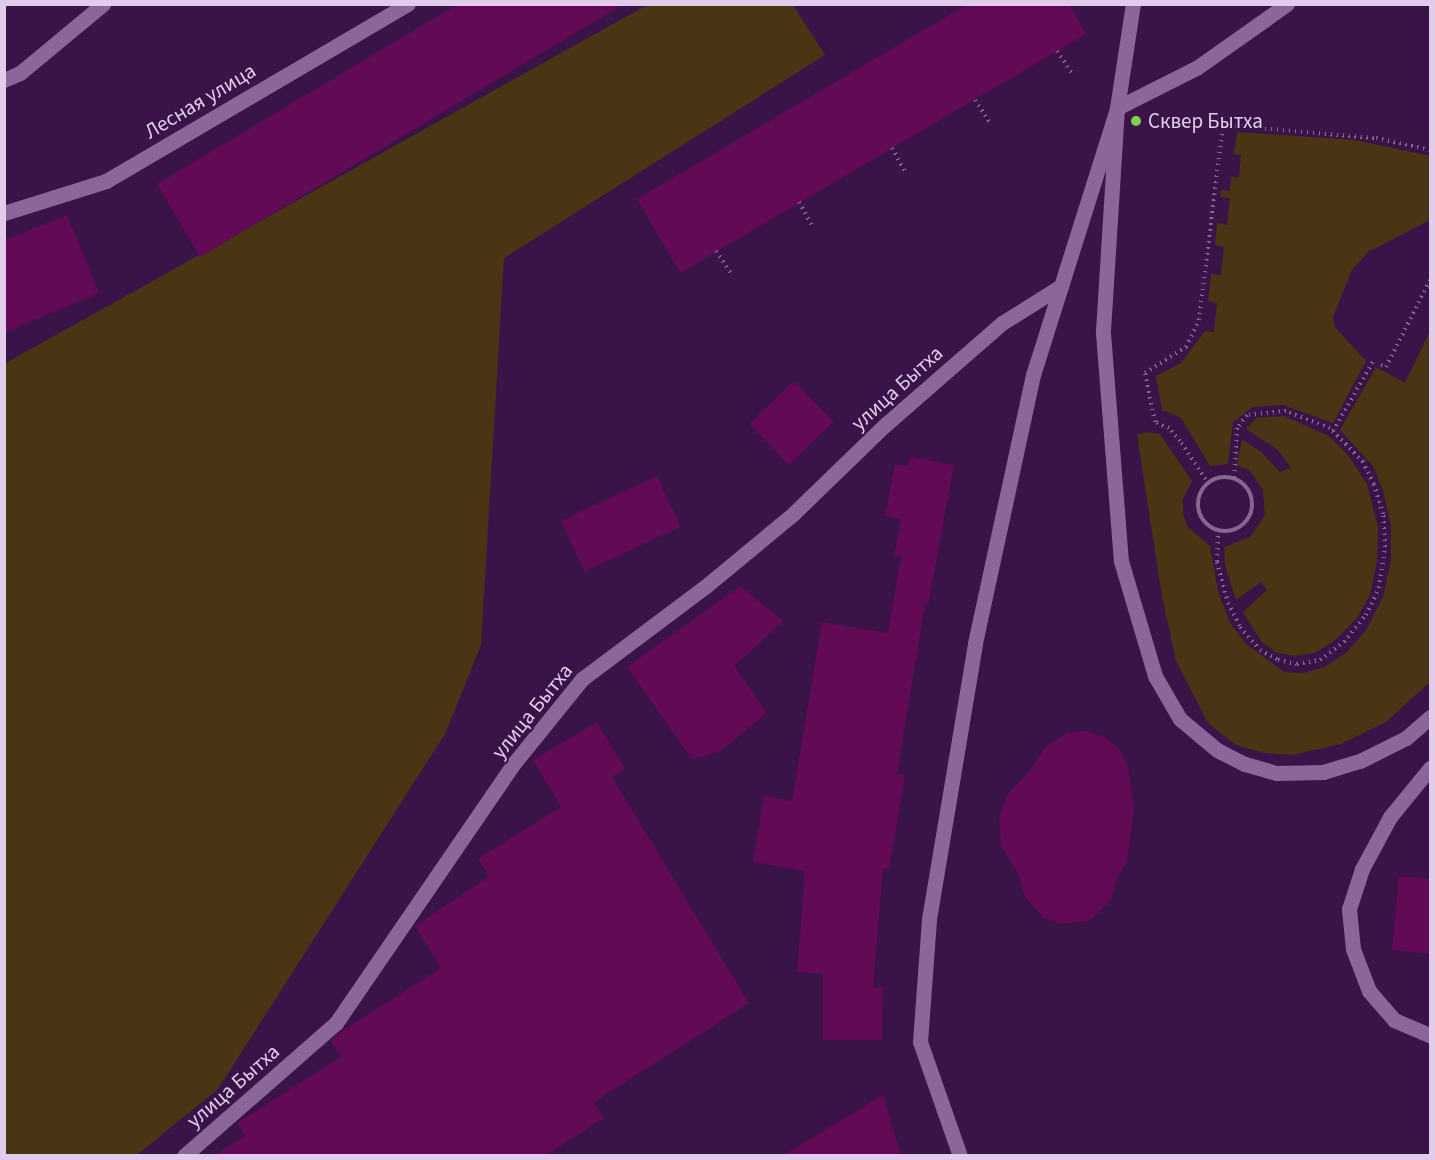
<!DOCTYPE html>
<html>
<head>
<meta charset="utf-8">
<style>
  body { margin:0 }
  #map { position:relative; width:1435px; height:1160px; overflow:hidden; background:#3a1448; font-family:"Source Sans 3",sans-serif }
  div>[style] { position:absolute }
  .green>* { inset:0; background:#493413 }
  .building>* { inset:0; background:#620a56; transform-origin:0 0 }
  .path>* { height:4px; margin-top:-2px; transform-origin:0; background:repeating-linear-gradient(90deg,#866792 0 1.5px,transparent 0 6px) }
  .path>.ring { margin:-2px; padding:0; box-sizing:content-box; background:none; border:4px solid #866792; border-radius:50% }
  .minor>* { height:15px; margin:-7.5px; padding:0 7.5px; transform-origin:7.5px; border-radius:7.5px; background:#8b669b }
  .dots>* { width:16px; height:16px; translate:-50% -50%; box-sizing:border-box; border:3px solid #3a1448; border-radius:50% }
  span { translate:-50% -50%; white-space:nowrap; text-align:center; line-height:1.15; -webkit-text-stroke:4.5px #3a1448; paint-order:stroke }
  .street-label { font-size:21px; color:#e1cceb }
  .poi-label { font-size:21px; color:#e1cceb }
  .left { translate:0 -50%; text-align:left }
  .frame { position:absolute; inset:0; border:6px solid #e1cceb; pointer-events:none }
</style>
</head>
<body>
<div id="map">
  <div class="green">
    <div style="clip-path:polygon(647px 5px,793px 5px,825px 55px,504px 258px,481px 645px,445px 734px,218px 1089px,137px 1155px,5px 1155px,4px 364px)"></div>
    <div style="clip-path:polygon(1237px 132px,1355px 140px,1430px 156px,1430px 220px,1368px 252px,1352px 270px,1333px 317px,1335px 327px,1366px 361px,1333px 423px,1283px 405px,1253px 407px,1233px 422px,1228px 464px,1210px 466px,1181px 418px,1162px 410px,1156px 376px,1181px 363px,1205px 331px,1214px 332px,1217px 303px,1208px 301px,1211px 274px,1221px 275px,1224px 247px,1215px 245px,1217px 223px,1227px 225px,1230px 198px,1220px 197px,1221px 190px,1230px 191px,1231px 177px,1239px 177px,1241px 155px,1234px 154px)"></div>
    <div style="clip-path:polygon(1430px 331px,1430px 682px,1386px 722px,1341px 744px,1292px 755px,1264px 753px,1236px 745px,1208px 723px,1176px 661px,1162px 596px,1137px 435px,1146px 432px,1160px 434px,1192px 481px,1183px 499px,1183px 514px,1188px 527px,1210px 546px,1218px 591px,1229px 621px,1245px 643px,1284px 672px,1303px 673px,1325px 667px,1347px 652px,1367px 629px,1383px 597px,1391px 560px,1391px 525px,1383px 490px,1373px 466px,1340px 430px,1376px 367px,1405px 383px)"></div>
    <div style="clip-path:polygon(1284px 416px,1329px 436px,1348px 455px,1367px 484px,1378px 527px,1377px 561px,1370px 595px,1357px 618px,1333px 642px,1314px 653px,1294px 656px,1275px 652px,1261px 641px,1243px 612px,1267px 590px,1261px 582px,1236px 600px,1225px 565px,1224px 547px,1250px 537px,1265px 515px,1263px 490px,1249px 470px,1237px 465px,1242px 439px,1261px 452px,1280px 472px,1291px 468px,1278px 450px,1246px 429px,1256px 418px)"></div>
  </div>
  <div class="building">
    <div style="clip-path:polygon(458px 4px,624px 4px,200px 257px,157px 184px)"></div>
    <div style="clip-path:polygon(968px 4px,1069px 4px,1086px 34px,680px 273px,637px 199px)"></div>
    <div style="clip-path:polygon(67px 215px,99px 293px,4px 333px,4px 240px)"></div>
    <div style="left:794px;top:381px;width:57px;height:62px;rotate:46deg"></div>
    <div style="clip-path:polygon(910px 457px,954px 465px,928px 605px,925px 604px,897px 774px,905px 775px,889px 869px,883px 868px,873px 987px,883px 987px,882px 1040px,823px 1040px,823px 974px,797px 972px,805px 871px,753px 862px,764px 796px,792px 801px,822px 622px,888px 633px,901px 557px,894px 556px,901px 519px,885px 516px,895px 464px,908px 466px)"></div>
    <div style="left:657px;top:476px;width:56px;height:106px;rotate:65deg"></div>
    <div style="clip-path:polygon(740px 586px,783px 621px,734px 666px,767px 713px,719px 752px,692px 759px,627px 667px)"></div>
    <div style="clip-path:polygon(597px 722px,625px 769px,612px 777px,749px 1003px,594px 1102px,604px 1118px,546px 1155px,215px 1155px,245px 1136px,237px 1123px,341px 1057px,331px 1041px,339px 1033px,441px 968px,415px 926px,489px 876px,478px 859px,561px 807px,533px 760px)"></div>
    <div style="clip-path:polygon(1086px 731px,1105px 737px,1120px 750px,1128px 767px,1134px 809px,1127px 861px,1118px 876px,1111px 900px,1091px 920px,1062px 924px,1044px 918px,1025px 897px,1019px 875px,1001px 845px,999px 818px,1008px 793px,1032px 768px,1044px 748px,1068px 732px)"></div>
    <div style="clip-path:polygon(1399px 876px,1431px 879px,1431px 954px,1392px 950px)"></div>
    <div style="clip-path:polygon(883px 1095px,901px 1155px,784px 1155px)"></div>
  </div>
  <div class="path">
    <div style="left:1057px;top:51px;width:29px;rotate:56deg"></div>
    <div style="left:975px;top:100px;width:27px;rotate:57deg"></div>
    <div style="left:892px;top:148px;width:26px;rotate:61deg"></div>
    <div style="left:799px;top:202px;width:29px;rotate:61deg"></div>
    <div style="left:716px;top:251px;width:29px;rotate:56deg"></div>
    <div style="left:1381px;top:365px;width:5px;rotate:22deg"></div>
    <div style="left:1386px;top:367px;width:97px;rotate:-63.2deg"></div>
    <div style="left:1333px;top:431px;width:82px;rotate:-60deg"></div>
    <div class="ring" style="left:1198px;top:477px;width:50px;height:50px"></div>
    <div style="left:1209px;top:484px;width:52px;rotate:-124deg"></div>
    <div style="left:1180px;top:441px;width:17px;rotate:-130deg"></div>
    <div style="left:1169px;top:428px;width:15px;rotate:-157deg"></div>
    <div style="left:1155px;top:422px;width:50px;rotate:-101.5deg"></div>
    <div style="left:1145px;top:373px;width:49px;rotate:-32.4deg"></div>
    <div style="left:1186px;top:347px;width:30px;rotate:-64deg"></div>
    <div style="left:1199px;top:320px;width:196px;rotate:-83deg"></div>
    <div style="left:1223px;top:125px;width:154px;rotate:4.9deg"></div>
    <div style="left:1376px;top:138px;width:55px;rotate:12.5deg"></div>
    <div style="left:1218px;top:530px;width:32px;rotate:92deg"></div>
    <div style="left:1217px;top:562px;width:42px;rotate:75deg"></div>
    <div style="left:1228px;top:603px;width:27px;rotate:63deg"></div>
    <div style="left:1240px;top:627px;width:30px;rotate:49deg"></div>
    <div style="left:1260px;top:650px;width:21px;rotate:29deg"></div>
    <div style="left:1278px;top:660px;width:19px;rotate:12deg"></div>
    <div style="left:1297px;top:664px;width:23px;rotate:-10deg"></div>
    <div style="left:1320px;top:660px;width:30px;rotate:-37deg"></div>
    <div style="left:1344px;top:642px;width:35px;rotate:-51deg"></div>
    <div style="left:1366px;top:615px;width:30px;rotate:-64deg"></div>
    <div style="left:1379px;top:588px;width:41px;rotate:-81.7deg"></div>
    <div style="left:1385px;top:547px;width:33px;rotate:-93deg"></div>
    <div style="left:1383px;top:514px;width:31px;rotate:-107deg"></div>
    <div style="left:1374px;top:484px;width:25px;rotate:-117deg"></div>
    <div style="left:1363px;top:462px;width:47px;rotate:-134.1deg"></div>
    <div style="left:1330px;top:428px;width:47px;rotate:-158.9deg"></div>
    <div style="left:1286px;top:411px;width:39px;rotate:174deg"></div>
    <div style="left:1247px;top:415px;width:16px;rotate:128deg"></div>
    <div style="left:1237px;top:428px;width:51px;rotate:93.4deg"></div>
  </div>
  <div class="minor">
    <div style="left:1287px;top:4px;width:109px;rotate:144.7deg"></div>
    <div style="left:1198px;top:67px;width:91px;rotate:153.2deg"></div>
    <div style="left:1117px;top:108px;width:225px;rotate:93.6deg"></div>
    <div style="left:1103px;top:333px;width:229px;rotate:85.5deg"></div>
    <div style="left:1121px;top:561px;width:120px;rotate:73.5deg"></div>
    <div style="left:1155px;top:676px;width:50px;rotate:59.8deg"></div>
    <div style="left:1180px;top:719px;width:48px;rotate:40deg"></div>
    <div style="left:1217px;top:750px;width:31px;rotate:27deg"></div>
    <div style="left:1245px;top:764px;width:33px;rotate:16deg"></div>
    <div style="left:1277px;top:773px;width:46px;rotate:-1.2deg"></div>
    <div style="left:1323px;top:772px;width:39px;rotate:-17deg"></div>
    <div style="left:1360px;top:761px;width:51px;rotate:-26.6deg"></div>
    <div style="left:1406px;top:738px;width:32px;rotate:-41deg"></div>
    <div style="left:4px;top:80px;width:17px;rotate:-24deg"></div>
    <div style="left:20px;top:73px;width:108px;rotate:-39.7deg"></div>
    <div style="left:4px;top:213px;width:107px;rotate:-17.4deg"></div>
    <div style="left:106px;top:181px;width:350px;rotate:-30.4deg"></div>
    <div style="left:1430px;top:768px;width:63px;rotate:129.2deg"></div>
    <div style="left:1390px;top:817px;width:59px;rotate:118.3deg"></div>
    <div style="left:1362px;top:869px;width:42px;rotate:108deg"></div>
    <div style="left:1349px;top:909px;width:40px;rotate:84.3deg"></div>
    <div style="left:1353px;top:949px;width:45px;rotate:69.1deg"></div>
    <div style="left:1369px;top:991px;width:38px;rotate:49deg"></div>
    <div style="left:1394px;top:1020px;width:39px;rotate:23deg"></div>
    <div style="left:184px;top:1156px;width:202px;rotate:-41.2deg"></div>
    <div style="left:336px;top:1023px;width:316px;rotate:-55.6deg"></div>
    <div style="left:515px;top:762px;width:107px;rotate:-51.1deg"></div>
    <div style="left:582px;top:679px;width:155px;rotate:-36.9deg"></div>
    <div style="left:706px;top:586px;width:113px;rotate:-39.6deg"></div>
    <div style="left:793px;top:514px;width:128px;rotate:-44.1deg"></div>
    <div style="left:885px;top:425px;width:155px;rotate:-41.1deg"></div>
    <div style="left:1002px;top:323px;width:70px;rotate:-32.1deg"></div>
    <div style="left:960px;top:1156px;width:121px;rotate:-109.3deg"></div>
    <div style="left:920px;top:1042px;width:123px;rotate:-85.8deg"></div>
    <div style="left:929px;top:919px;width:280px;rotate:-80.5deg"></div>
    <div style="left:975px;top:643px;width:274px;rotate:-77.8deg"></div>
    <div style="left:1033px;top:375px;width:280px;rotate:-72.5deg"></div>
    <div style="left:1117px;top:108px;width:105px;rotate:-81.3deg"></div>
  </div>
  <div class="dots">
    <div style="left:1136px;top:121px;background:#81d050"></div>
  </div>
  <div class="street-label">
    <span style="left:200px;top:101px;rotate:-31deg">Лесная улица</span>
    <span style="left:897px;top:388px;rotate:-42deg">улица Бытха</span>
    <span style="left:532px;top:711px;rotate:-51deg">улица Бытха</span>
    <span style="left:233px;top:1086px;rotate:-41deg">улица Бытха</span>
  </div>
  <div class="poi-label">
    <span class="left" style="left:1148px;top:121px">Сквер Бытха</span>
  </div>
  <div class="frame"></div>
</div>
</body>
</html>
